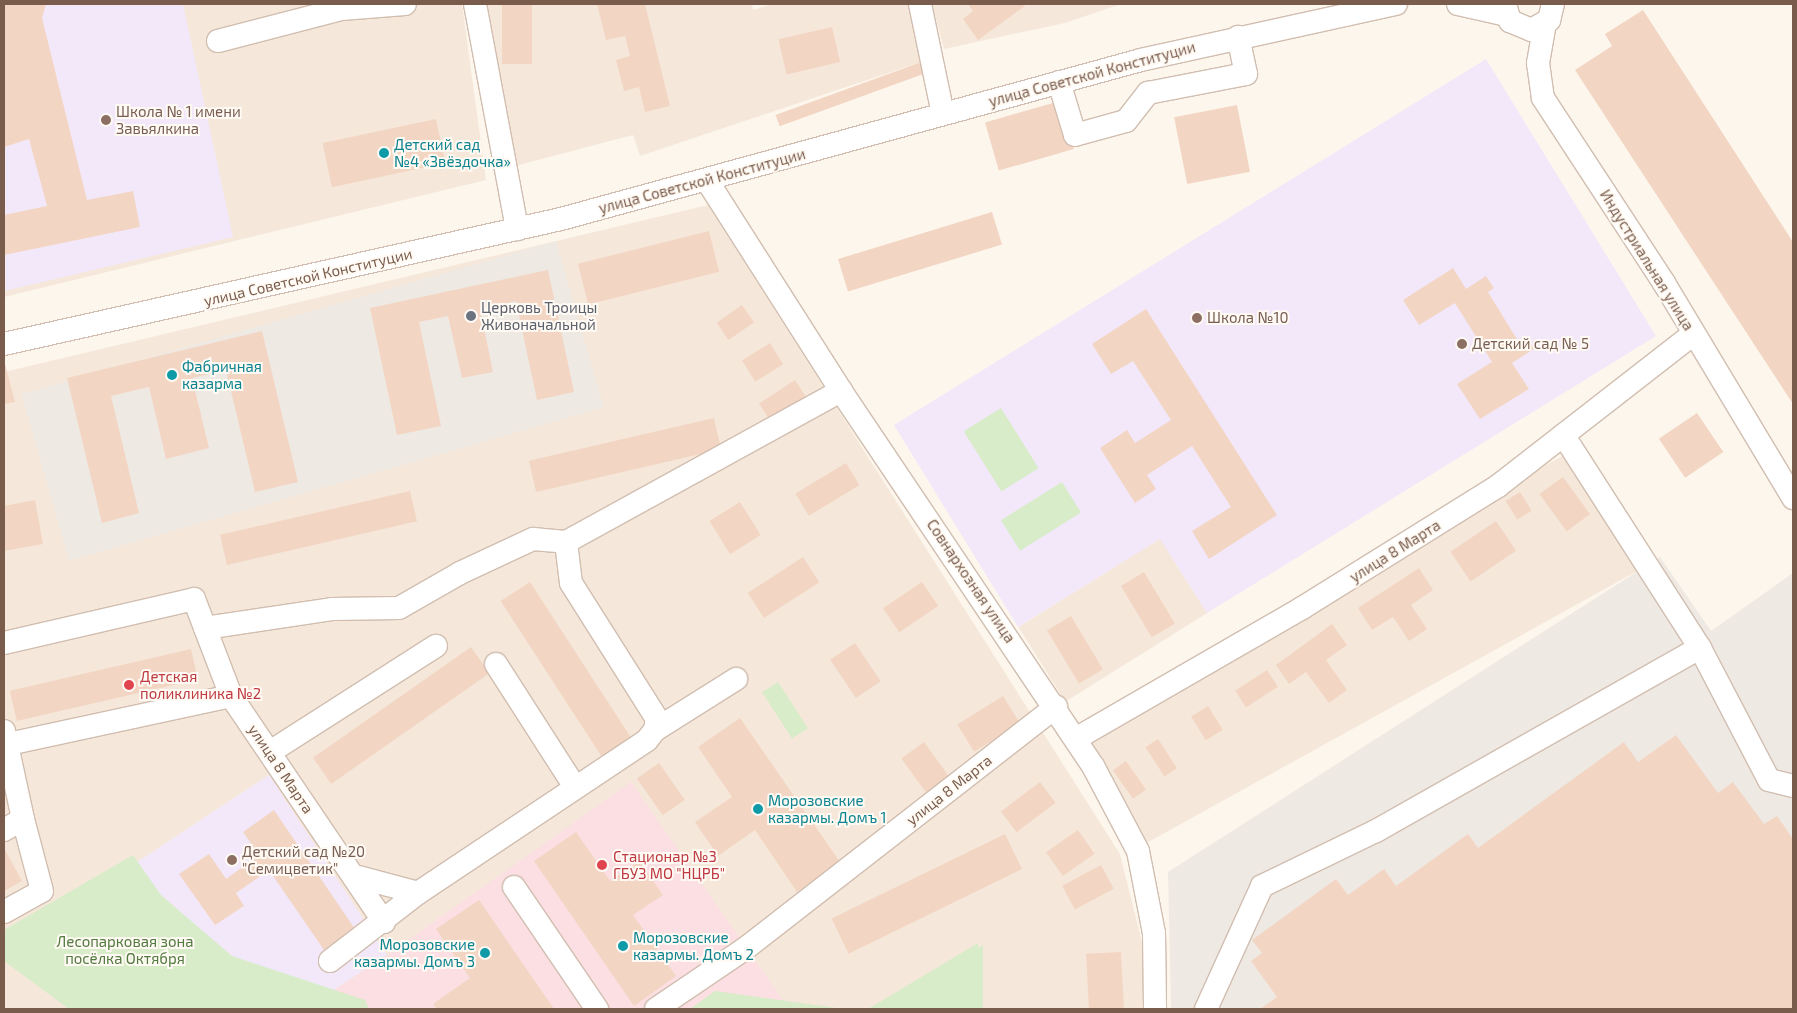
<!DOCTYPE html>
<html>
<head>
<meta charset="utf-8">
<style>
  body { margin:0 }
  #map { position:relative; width:1797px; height:1013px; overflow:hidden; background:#fdf6ec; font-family:"Exo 2",sans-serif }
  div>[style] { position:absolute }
  .residential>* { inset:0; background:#f5e8da; transform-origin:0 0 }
  .industrial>* { inset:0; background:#efe9e4; transform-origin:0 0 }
  .education>* { inset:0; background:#f3e8fa }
  .medical>* { inset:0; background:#fbdfe3 }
  .green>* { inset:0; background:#d8ecc9; transform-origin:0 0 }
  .building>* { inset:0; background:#f3d5c3; transform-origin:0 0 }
  .roads { filter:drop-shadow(1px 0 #d1beb0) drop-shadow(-1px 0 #d1beb0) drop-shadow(0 1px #d1beb0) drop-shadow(0 -1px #d1beb0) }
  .minor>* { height:22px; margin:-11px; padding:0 11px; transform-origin:11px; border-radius:11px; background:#fff }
  .dots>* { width:14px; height:14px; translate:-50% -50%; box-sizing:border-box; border:2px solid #fffaf3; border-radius:50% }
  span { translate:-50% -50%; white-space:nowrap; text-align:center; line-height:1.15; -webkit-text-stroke:4px #fffaf3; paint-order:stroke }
  .street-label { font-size:15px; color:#7a5c4d }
  .education-label { font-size:15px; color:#785e54 }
  .left { translate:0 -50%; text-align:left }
  .culture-label { font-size:15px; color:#0d838f }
  .right { translate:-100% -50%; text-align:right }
  .worship-label { font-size:15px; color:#5b616d }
  .health-label { font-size:15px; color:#be3a42 }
  .park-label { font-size:15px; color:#537a41 }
  .frame { position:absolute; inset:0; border:5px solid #7a5c4d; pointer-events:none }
</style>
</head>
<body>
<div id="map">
  <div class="residential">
    <div style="clip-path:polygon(4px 4px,462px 4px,486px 180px,4px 297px)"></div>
    <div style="clip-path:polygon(484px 4px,752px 4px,753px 10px,772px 4px,911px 4px,924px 61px,640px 156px,633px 135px,515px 166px)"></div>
    <div style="clip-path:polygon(932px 4px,1121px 4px,1065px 23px,944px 49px)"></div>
    <div style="clip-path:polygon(708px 205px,1120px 854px,1144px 950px,1144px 1009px,983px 1009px,983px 946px,882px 1009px,4px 1009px,4px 372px)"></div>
    <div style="left:1573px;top:450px;width:137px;height:565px;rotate:61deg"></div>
    <div style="left:1161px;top:538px;width:88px;height:168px;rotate:58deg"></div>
  </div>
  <div class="industrial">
    <div style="left:556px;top:241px;width:173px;height:556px;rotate:74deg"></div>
    <div style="clip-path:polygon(1660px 557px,1711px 631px,1793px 573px,1793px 1009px,1171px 1009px,1168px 872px)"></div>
  </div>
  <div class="education">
    <div style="clip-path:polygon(4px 4px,183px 4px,233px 237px,4px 291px)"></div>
    <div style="clip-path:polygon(1486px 59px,1656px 336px,1207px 613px,1160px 539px,1018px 627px,894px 425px)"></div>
    <div style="clip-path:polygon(269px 775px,387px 955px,305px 1009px,72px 905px)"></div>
  </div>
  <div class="medical">
    <div style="clip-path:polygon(631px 782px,789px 1009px,305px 1009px,387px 955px)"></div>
  </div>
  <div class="green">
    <div style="left:1001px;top:408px;width:71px;height:44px;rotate:58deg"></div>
    <div style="left:1062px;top:482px;width:36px;height:72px;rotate:58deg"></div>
    <div style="left:778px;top:682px;width:55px;height:19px;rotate:57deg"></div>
    <div style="clip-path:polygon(133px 855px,161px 895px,232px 956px,365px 1000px,369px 1009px,69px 1009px,4px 961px,4px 930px)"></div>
    <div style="clip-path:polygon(978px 943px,978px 948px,983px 945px,983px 1009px,868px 1009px)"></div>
    <div style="clip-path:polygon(715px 991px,844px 1009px,690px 1009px)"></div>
  </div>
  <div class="building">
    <div style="clip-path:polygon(4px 4px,46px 4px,42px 18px,87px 200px,133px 191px,140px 227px,4px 255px,4px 215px,47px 206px,29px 139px,4px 147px)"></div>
    <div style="left:502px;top:4px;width:30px;height:60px"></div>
    <div style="clip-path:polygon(597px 4px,645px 4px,670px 106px,645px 112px,639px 87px,624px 91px,616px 60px,630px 56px,625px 36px,606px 40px)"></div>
    <div style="clip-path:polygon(968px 4px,1023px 4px,1025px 6px,978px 40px,963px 19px,973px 11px)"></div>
    <div style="clip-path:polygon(1643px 10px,1793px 242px,1793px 404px,1575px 70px,1612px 46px,1605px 34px)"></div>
    <div style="left:832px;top:27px;width:36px;height:55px;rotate:77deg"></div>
    <div style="left:924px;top:61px;width:12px;height:158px;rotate:70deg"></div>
    <div style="left:1060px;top:101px;width:50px;height:78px;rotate:74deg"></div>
    <div style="left:1237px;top:105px;width:68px;height:64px;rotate:79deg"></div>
    <div style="left:436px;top:119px;width:45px;height:116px;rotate:78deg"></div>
    <div style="left:992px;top:212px;width:34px;height:161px;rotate:73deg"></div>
    <div style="left:709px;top:231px;width:42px;height:135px;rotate:76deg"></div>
    <div style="clip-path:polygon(1453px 268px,1466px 289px,1486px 276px,1494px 288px,1488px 292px,1518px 341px,1526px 336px,1534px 349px,1512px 363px,1529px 389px,1480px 419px,1457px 384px,1492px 362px,1455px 303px,1419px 325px,1403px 300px)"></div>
    <div style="clip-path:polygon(548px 270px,574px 392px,537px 400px,516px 301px,480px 309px,493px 372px,462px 378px,448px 316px,419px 322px,441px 426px,397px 435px,370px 308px)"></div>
    <div style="left:742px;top:305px;width:21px;height:31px;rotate:55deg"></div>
    <div style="clip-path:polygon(1146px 309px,1277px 515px,1209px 559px,1192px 531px,1231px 507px,1192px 446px,1147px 475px,1156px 489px,1135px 503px,1100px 448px,1127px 430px,1135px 443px,1171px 420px,1133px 361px,1111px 374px,1092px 344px)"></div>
    <div style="clip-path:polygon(262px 331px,298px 482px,255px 492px,226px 370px,192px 378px,209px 448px,166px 459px,149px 387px,111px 396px,139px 513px,102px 523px,67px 378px)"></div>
    <div style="left:770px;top:343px;width:25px;height:33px;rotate:58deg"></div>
    <div style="clip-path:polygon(4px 360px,15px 402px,4px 404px)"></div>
    <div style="left:795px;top:380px;width:27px;height:43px;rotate:57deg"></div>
    <div style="left:1697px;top:413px;width:47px;height:46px;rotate:56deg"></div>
    <div style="left:714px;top:418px;width:32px;height:190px;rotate:77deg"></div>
    <div style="left:846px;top:463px;width:26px;height:59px;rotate:59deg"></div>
    <div style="left:1563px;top:477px;width:46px;height:29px;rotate:54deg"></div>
    <div style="left:410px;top:491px;width:31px;height:195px;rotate:77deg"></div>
    <div style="left:1520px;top:492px;width:22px;height:17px;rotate:58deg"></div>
    <div style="clip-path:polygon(35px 500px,43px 544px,4px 551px,4px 506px)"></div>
    <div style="left:740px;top:502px;width:39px;height:36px;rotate:58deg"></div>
    <div style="left:1496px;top:521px;width:36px;height:55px;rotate:56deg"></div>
    <div style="left:803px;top:557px;width:30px;height:66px;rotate:57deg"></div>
    <div style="clip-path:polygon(1419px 568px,1433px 590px,1411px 605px,1427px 629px,1409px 641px,1393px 617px,1372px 630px,1358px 608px)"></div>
    <div style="left:1144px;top:572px;width:60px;height:27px;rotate:59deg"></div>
    <div style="left:530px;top:582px;width:191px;height:35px;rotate:57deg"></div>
    <div style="left:922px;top:582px;width:29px;height:47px;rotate:56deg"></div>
    <div style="left:1071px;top:616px;width:62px;height:28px;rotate:59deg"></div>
    <div style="clip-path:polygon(1332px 624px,1347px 645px,1326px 660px,1347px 690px,1329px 703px,1306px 672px,1289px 684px,1276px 665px)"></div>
    <div style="left:855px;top:643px;width:46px;height:30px;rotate:56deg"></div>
    <div style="left:471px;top:647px;width:32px;height:193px;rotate:55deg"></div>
    <div style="left:191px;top:649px;width:31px;height:186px;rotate:77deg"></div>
    <div style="left:1267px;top:670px;width:20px;height:38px;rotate:57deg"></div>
    <div style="left:1003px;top:696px;width:32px;height:54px;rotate:58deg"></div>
    <div style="left:1208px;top:706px;width:28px;height:20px;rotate:58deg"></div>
    <div style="clip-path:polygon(740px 718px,840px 862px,797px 892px,755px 830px,718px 856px,695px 822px,732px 797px,698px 747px)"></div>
    <div style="clip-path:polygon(1676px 735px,1718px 793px,1733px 782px,1764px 824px,1777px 816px,1793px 839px,1793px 1009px,1260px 1009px,1277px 997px,1251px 961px,1262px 953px,1252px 940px,1336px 879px,1348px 895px,1384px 869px,1396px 886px,1468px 834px,1478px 848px,1624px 742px,1638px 762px)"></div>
    <div style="left:1158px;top:739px;width:35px;height:15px;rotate:57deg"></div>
    <div style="left:924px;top:742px;width:46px;height:28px;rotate:54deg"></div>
    <div style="left:1126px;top:761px;width:35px;height:16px;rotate:55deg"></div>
    <div style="left:659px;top:763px;width:45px;height:27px;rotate:55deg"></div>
    <div style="left:1040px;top:782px;width:26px;height:49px;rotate:53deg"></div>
    <div style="clip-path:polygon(274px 810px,355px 929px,324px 950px,269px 870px,236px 893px,244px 906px,215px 925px,179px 874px,209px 854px,226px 879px,259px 855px,243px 832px)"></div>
    <div style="left:1078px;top:830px;width:29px;height:39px;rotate:55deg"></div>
    <div style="clip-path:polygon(576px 832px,610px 881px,639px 861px,663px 895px,633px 915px,676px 976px,634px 1006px,534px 861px)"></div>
    <div style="left:1005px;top:834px;width:39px;height:193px;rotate:64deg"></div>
    <div style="clip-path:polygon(4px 848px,22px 881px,4px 891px)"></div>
    <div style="left:1101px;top:865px;width:27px;height:44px;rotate:62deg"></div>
    <div style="clip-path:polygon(479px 900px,554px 1009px,437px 1009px,433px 1004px,470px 978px,436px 929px)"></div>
    <div style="left:1121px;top:952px;width:57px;height:35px;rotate:87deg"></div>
  </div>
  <div class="roads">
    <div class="minor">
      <div style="left:475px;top:4px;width:229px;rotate:79.4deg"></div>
      <div style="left:920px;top:4px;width:112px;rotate:78.2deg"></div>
      <div style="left:1458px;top:4px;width:50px;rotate:12.7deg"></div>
      <div style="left:1505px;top:4px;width:18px;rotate:74deg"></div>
      <div style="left:1510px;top:21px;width:23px;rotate:23deg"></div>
      <div style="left:1531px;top:30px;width:21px;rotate:-29deg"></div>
      <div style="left:1549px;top:20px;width:16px;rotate:-76deg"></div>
      <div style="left:1545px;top:23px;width:41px;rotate:99.9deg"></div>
      <div style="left:1538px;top:63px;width:35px;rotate:82deg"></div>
      <div style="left:1543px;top:98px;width:221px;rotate:56.8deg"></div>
      <div style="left:1664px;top:283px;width:251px;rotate:59deg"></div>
      <div style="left:218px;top:41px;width:128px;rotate:-14.5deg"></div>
      <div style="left:342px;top:9px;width:63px;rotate:-4.5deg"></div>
      <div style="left:1059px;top:82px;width:55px;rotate:73.2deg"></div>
      <div style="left:1075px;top:135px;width:53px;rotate:-15.4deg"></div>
      <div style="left:1126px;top:121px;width:36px;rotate:-52deg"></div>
      <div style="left:1148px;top:93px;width:100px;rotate:-11deg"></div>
      <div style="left:1246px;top:74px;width:38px;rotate:-102deg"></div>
      <div style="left:708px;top:182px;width:248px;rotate:57.5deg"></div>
      <div style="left:841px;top:391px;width:452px;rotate:56.1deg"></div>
      <div style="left:1093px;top:766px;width:96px;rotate:62.1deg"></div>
      <div style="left:1138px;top:851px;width:84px;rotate:79deg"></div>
      <div style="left:1154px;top:933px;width:76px;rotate:89.2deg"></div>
      <div style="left:4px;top:344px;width:571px;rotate:-12.65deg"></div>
      <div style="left:561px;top:219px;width:601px;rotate:-15.33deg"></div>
      <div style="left:1141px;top:60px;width:261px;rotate:-12.4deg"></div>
      <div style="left:205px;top:628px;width:128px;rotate:-8.5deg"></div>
      <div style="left:332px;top:609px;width:67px;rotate:-0.9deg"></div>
      <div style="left:399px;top:608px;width:70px;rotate:-29.8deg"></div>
      <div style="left:460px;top:573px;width:81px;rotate:-25deg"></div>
      <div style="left:533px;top:539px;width:33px;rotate:5deg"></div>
      <div style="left:566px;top:542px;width:314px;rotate:-28.8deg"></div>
      <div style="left:4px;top:643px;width:195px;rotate:-13deg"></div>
      <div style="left:194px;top:599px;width:104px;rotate:69.1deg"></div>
      <div style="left:231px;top:696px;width:273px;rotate:55.9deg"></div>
      <div style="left:1700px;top:648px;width:149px;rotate:62.4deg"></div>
      <div style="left:1769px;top:780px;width:25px;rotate:14deg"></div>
      <div style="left:496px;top:664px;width:146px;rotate:57.3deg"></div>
      <div style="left:655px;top:730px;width:96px;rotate:-32.2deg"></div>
      <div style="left:4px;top:731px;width:90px;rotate:77.8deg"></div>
      <div style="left:23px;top:819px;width:22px;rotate:150deg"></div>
      <div style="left:1077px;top:738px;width:260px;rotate:-30deg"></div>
      <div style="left:1302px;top:608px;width:231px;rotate:-31.9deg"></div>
      <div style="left:1498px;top:486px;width:247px;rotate:-37.9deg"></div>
      <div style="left:4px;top:745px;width:232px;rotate:-12.2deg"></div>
      <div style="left:270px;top:752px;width:197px;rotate:-32.6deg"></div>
      <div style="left:358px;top:877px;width:62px;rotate:14.9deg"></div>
      <div style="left:514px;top:887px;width:148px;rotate:55.8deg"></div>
      <div style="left:4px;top:912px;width:43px;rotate:-28.9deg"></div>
      <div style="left:42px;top:891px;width:74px;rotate:-104.8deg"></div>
      <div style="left:330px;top:961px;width:111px;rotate:-37.7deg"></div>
      <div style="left:418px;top:893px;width:275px;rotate:-33.7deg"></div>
      <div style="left:647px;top:740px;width:13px;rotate:-51deg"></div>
      <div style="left:655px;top:730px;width:11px;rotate:-80deg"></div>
      <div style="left:657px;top:719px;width:161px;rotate:-122.3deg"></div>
      <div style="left:571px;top:583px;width:41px;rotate:-97deg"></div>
      <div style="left:656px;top:1009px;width:109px;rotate:-34.1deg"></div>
      <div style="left:746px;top:948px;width:393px;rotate:-37.9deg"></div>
      <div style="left:1206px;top:1009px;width:135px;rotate:-65.5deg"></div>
      <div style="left:1262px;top:886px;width:127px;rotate:-25.8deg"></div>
      <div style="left:1376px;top:831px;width:372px;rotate:-29.5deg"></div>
      <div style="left:1700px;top:648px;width:253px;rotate:-122.7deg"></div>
    </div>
  </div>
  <div class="dots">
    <div style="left:106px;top:120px;background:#8d6e63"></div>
    <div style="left:384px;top:153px;background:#0f9aa8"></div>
    <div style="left:471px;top:316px;background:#6b7280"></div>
    <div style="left:1197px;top:318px;background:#8d6e63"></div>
    <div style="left:1462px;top:344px;background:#8d6e63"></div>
    <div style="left:172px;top:375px;background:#0f9aa8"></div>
    <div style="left:129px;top:685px;background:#e0444e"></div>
    <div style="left:758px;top:809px;background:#0f9aa8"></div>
    <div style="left:232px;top:860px;background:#8d6e63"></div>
    <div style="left:602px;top:865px;background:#e0444e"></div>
    <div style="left:623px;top:946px;background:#0f9aa8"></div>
    <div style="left:485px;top:953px;background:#0f9aa8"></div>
  </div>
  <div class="street-label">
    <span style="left:1092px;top:74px;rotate:-15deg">улица Советской Конституции</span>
    <span style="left:702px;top:181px;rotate:-15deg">улица Советской Конституции</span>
    <span style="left:1647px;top:260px;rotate:58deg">Индустриальная улица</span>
    <span style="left:308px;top:277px;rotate:-13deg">улица Советской Конституции</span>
    <span style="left:1395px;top:551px;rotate:-32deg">улица 8 Марта</span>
    <span style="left:971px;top:581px;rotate:56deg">Совнархозная улица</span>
    <span style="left:281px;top:769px;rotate:56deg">улица 8 Марта</span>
    <span style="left:949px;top:790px;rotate:-38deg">улица 8 Марта</span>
  </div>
  <div class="education-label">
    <span class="left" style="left:116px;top:120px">Школа № 1 имени<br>Завьялкина</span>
    <span class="left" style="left:1207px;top:318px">Школа №10</span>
    <span class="left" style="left:1472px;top:344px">Детский сад № 5</span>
    <span class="left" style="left:242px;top:860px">Детский сад №20<br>"Семицветик"</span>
  </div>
  <div class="culture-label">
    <span class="left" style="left:394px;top:153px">Детский сад<br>№4 «Звёздочка»</span>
    <span class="left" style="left:182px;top:375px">Фабричная<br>казарма</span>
    <span class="left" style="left:768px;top:809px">Морозовские<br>казармы. Домъ 1</span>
    <span class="left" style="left:633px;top:946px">Морозовские<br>казармы. Домъ 2</span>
    <span class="right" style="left:475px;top:953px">Морозовские<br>казармы. Домъ 3</span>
  </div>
  <div class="worship-label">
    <span class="left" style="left:481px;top:316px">Церковь Троицы<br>Живоначальной</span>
  </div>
  <div class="health-label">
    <span class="left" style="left:140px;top:685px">Детская<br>поликлиника №2</span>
    <span class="left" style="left:613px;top:865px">Стационар №3<br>ГБУЗ МО "НЦРБ"</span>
  </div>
  <div class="park-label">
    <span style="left:125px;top:950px">Лесопарковая зона<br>посёлка Октября</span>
  </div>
  <div class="frame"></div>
</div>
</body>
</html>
